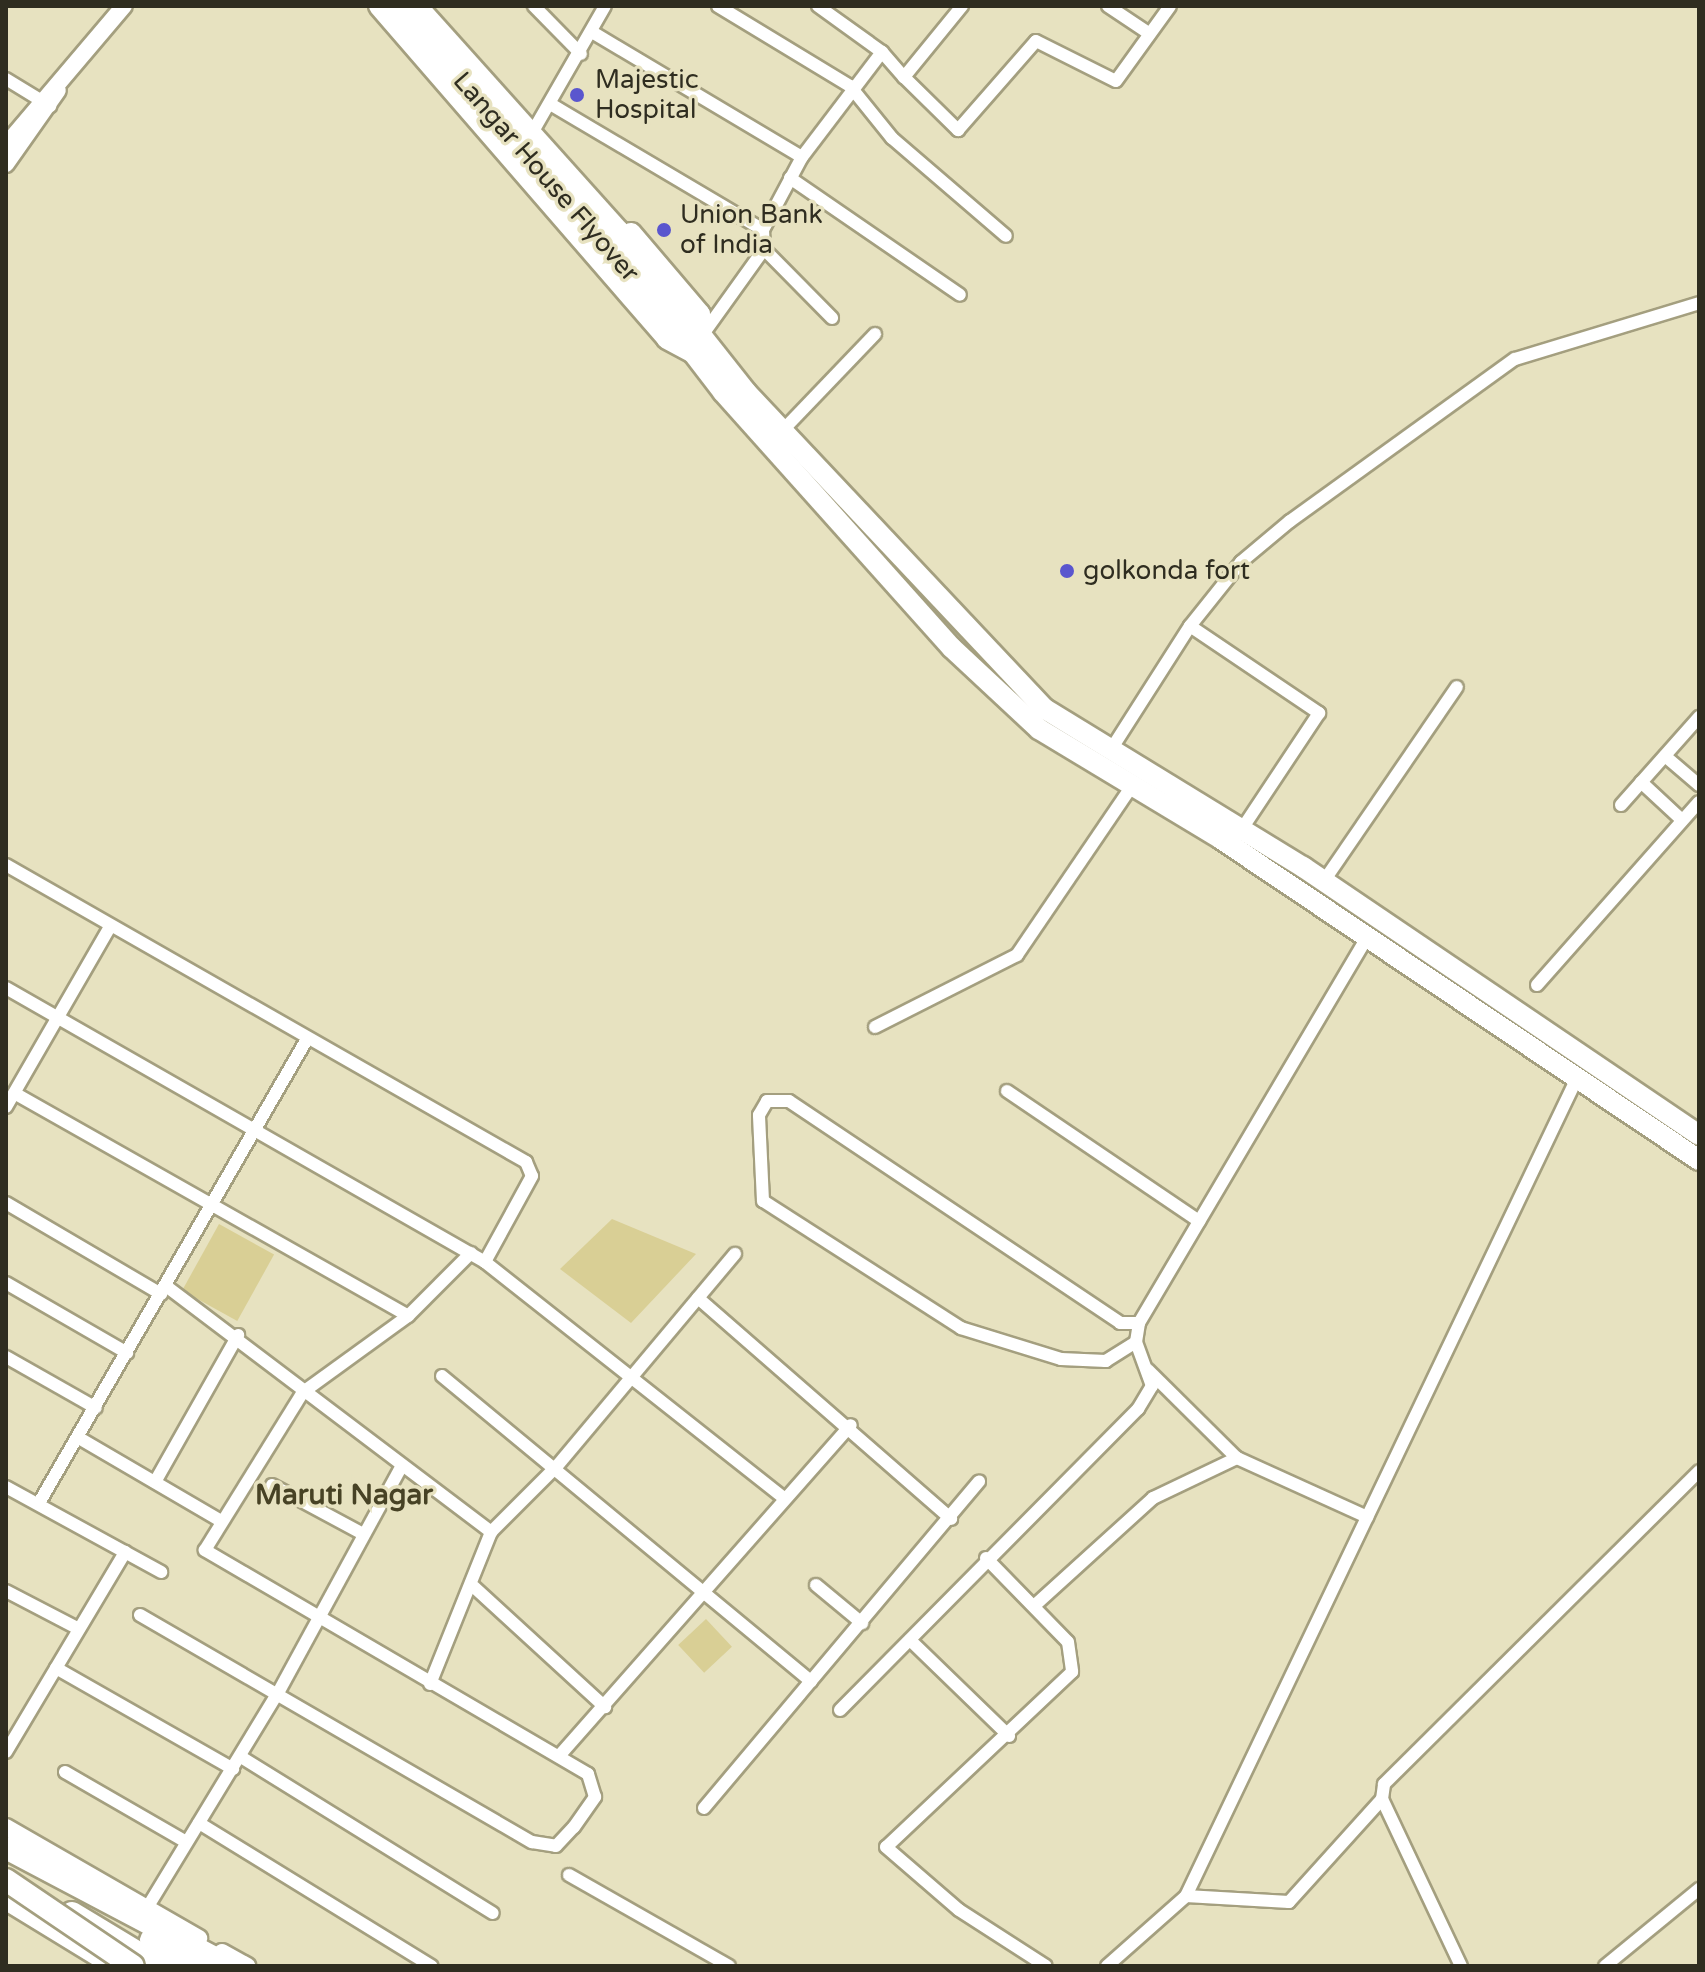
<!DOCTYPE html>
<html>
<head>
<meta charset="utf-8">
<style>
  body { margin:0 }
  #map { position:relative; width:1705px; height:1972px; overflow:hidden; background:#e7e2c0; font-family:"Varela Round",sans-serif }
  div>[style] { position:absolute }
  .green>* { inset:0; background:#d9cf95; transform-origin:0 0 }
  .roads { filter:drop-shadow(2px 0 #a49f7f) drop-shadow(-2px 0 #a49f7f) drop-shadow(0 2px #a49f7f) drop-shadow(0 -2px #a49f7f) }
  .minor>* { height:12px; margin:-6px; padding:0 6px; transform-origin:6px; border-radius:6px; background:#fff }
  .tertiary>* { height:16px; margin:-8px; padding:0 8px; transform-origin:8px; border-radius:8px; background:#fff }
  .primary>* { height:20px; margin:-10px; padding:0 10px; transform-origin:10px; border-radius:10px; background:#fff }
  .trunk>* { height:20px; margin:-10px; padding:0 10px; transform-origin:10px; border-radius:10px; background:#fff }
  .motorway>* { height:22px; margin:-11px; padding:0 11px; transform-origin:11px; border-radius:11px; background:#fff }
  .bridges { filter:drop-shadow(2px 0 #a49f7f) drop-shadow(-2px 0 #a49f7f) drop-shadow(0 2px #a49f7f) drop-shadow(0 -2px #a49f7f) }
  .motorway-bridge>* { height:22px; margin:-11px; padding:0 11px; transform-origin:11px; border-radius:11px; background:#fff }
  .dots>* { width:22px; height:22px; translate:-50% -50%; box-sizing:border-box; border:4px solid #e7e2c0; border-radius:50% }
  span { translate:-50% -50%; white-space:nowrap; text-align:center; line-height:1.15; -webkit-text-stroke:7px #e7e2c0; paint-order:stroke }
  .poi-label { font-size:26px; color:#2f2d20 }
  .left { translate:0 -50%; text-align:left }
  .street-label { font-size:26px; color:#2f2d20 }
  .neighbourhood-label { font-size:28px; color:#474225; font-weight:700 }
  .frame { position:absolute; inset:0; border:8px solid #2f2d20; pointer-events:none }
</style>
</head>
<body>
<div id="map">
  <div class="green">
    <div style="clip-path:polygon(612px 1219px,696px 1254px,631px 1323px,560px 1269px)"></div>
    <div style="left:219px;top:1224px;width:63px;height:76px;rotate:29deg"></div>
    <div style="left:706px;top:1619px;width:38px;height:38px;rotate:47deg"></div>
  </div>
  <div class="roads">
    <div class="minor">
      <div style="left:534px;top:6px;width:67px;rotate:45.6deg"></div>
      <div style="left:718px;top:6px;width:154px;rotate:31.2deg"></div>
      <div style="left:850px;top:86px;width:67px;rotate:51.1deg"></div>
      <div style="left:892px;top:138px;width:150px;rotate:40.7deg"></div>
      <div style="left:818px;top:6px;width:79px;rotate:35.7deg"></div>
      <div style="left:882px;top:52px;width:33px;rotate:49deg"></div>
      <div style="left:962px;top:6px;width:92px;rotate:129.2deg"></div>
      <div style="left:904px;top:77px;width:76px;rotate:44.5deg"></div>
      <div style="left:958px;top:130px;width:118px;rotate:-48.8deg"></div>
      <div style="left:1036px;top:41px;width:89px;rotate:26.6deg"></div>
      <div style="left:1116px;top:81px;width:92px;rotate:-54.2deg"></div>
      <div style="left:1108px;top:6px;width:50px;rotate:33.7deg"></div>
      <div style="left:592px;top:32px;width:244px;rotate:30.8deg"></div>
      <div style="left:6px;top:79px;width:52px;rotate:31.5deg"></div>
      <div style="left:552px;top:105px;width:245px;rotate:30.6deg"></div>
      <div style="left:536px;top:126px;width:138px;rotate:-60.1deg"></div>
      <div style="left:790px;top:178px;width:206px;rotate:34.5deg"></div>
      <div style="left:764px;top:249px;width:97px;rotate:45.4deg"></div>
      <div style="left:701px;top:337px;width:108px;rotate:-54.4deg"></div>
      <div style="left:764px;top:249px;width:19px;rotate:-93deg"></div>
      <div style="left:763px;top:230px;width:83px;rotate:-61.9deg"></div>
      <div style="left:802px;top:157px;width:132px;rotate:-52.7deg"></div>
      <div style="left:783px;top:430px;width:133px;rotate:-46.2deg"></div>
      <div style="left:1190px;top:626px;width:156px;rotate:34deg"></div>
      <div style="left:1319px;top:713px;width:139px;rotate:123.6deg"></div>
      <div style="left:1112px;top:748px;width:145px;rotate:-57.4deg"></div>
      <div style="left:1190px;top:626px;width:82px;rotate:-51.4deg"></div>
      <div style="left:1241px;top:562px;width:64px;rotate:-39.9deg"></div>
      <div style="left:1290px;top:521px;width:277px;rotate:-35.8deg"></div>
      <div style="left:1515px;top:359px;width:192px;rotate:-16.9deg"></div>
      <div style="left:1665px;top:756px;width:45px;rotate:40.5deg"></div>
      <div style="left:1641px;top:782px;width:56px;rotate:42.8deg"></div>
      <div style="left:1621px;top:805px;width:118px;rotate:-48.4deg"></div>
      <div style="left:6px;top:865px;width:599px;rotate:29.73deg"></div>
      <div style="left:526px;top:1162px;width:15px;rotate:67deg"></div>
      <div style="left:532px;top:1176px;width:98px;rotate:118.7deg"></div>
      <div style="left:1324px;top:881px;width:235px;rotate:-55.6deg"></div>
      <div style="left:1537px;top:985px;width:244px;rotate:-48.5deg"></div>
      <div style="left:6px;top:988px;width:552px;rotate:29.77deg"></div>
      <div style="left:485px;top:1262px;width:381px;rotate:38.3deg"></div>
      <div style="left:875px;top:1027px;width:159px;rotate:-26.9deg"></div>
      <div style="left:1017px;top:955px;width:204px;rotate:-55.8deg"></div>
      <div style="left:1007px;top:1091px;width:232px;rotate:34.1deg"></div>
      <div style="left:16px;top:1094px;width:450px;rotate:29.5deg"></div>
      <div style="left:6px;top:1107px;width:208px;rotate:-60deg"></div>
      <div style="left:6px;top:1203px;width:180px;rotate:30.4deg"></div>
      <div style="left:6px;top:1283px;width:140px;rotate:30deg"></div>
      <div style="left:166px;top:1286px;width:408px;rotate:37.1deg"></div>
      <div style="left:698px;top:1298px;width:336px;rotate:41.1deg"></div>
      <div style="left:1136px;top:1342px;width:36px;rotate:148deg"></div>
      <div style="left:1106px;top:1361px;width:45px;rotate:-177.5deg"></div>
      <div style="left:1061px;top:1359px;width:105px;rotate:-162.8deg"></div>
      <div style="left:961px;top:1328px;width:235px;rotate:-147.3deg"></div>
      <div style="left:763px;top:1201px;width:86px;rotate:-92.7deg"></div>
      <div style="left:759px;top:1115px;width:16px;rotate:-60deg"></div>
      <div style="left:767px;top:1101px;width:22px"></div>
      <div style="left:789px;top:1101px;width:399px;rotate:33.8deg"></div>
      <div style="left:1120px;top:1323px;width:19px"></div>
      <div style="left:6px;top:1357px;width:103px;rotate:29.5deg"></div>
      <div style="left:1148px;top:1370px;width:125px;rotate:44.7deg"></div>
      <div style="left:1237px;top:1458px;width:143px;rotate:24.4deg"></div>
      <div style="left:442px;top:1376px;width:479px;rotate:39.6deg"></div>
      <div style="left:79px;top:1438px;width:164px;rotate:30.3deg"></div>
      <div style="left:155px;top:1482px;width:169px;rotate:-60.5deg"></div>
      <div style="left:272px;top:1485px;width:103px;rotate:28.3deg"></div>
      <div style="left:6px;top:1487px;width:177px;rotate:28.7deg"></div>
      <div style="left:39px;top:1503px;width:536px;rotate:-59.99deg"></div>
      <div style="left:986px;top:1558px;width:117px;rotate:45.7deg"></div>
      <div style="left:1068px;top:1642px;width:30px;rotate:82deg"></div>
      <div style="left:1072px;top:1672px;width:255px;rotate:136.7deg"></div>
      <div style="left:886px;top:1847px;width:96px;rotate:40.8deg"></div>
      <div style="left:959px;top:1910px;width:103px;rotate:32.8deg"></div>
      <div style="left:816px;top:1585px;width:60px;rotate:39.6deg"></div>
      <div style="left:474px;top:1587px;width:178px;rotate:42.5deg"></div>
      <div style="left:6px;top:1591px;width:82px;rotate:27.5deg"></div>
      <div style="left:1034px;top:1606px;width:161px;rotate:-42.2deg"></div>
      <div style="left:1153px;top:1498px;width:93px;rotate:-25.5deg"></div>
      <div style="left:140px;top:1615px;width:453px;rotate:30.1deg"></div>
      <div style="left:532px;top:1842px;width:24px;rotate:9deg"></div>
      <div style="left:556px;top:1846px;width:26px;rotate:-47deg"></div>
      <div style="left:574px;top:1827px;width:37px;rotate:-55deg"></div>
      <div style="left:595px;top:1797px;width:24px;rotate:-107deg"></div>
      <div style="left:588px;top:1774px;width:444px;rotate:-149.7deg"></div>
      <div style="left:205px;top:1550px;width:186px;rotate:-58.2deg"></div>
      <div style="left:303px;top:1392px;width:130px;rotate:-35.9deg"></div>
      <div style="left:408px;top:1316px;width:89px;rotate:-45deg"></div>
      <div style="left:910px;top:1640px;width:138px;rotate:44.1deg"></div>
      <div style="left:56px;top:1668px;width:204px;rotate:29.7deg"></div>
      <div style="left:430px;top:1684px;width:164px;rotate:-68.1deg"></div>
      <div style="left:491px;top:1532px;width:93px;rotate:-45deg"></div>
      <div style="left:557px;top:1466px;width:277px;rotate:-50deg"></div>
      <div style="left:840px;top:1710px;width:424px;rotate:-45.3deg"></div>
      <div style="left:1138px;top:1409px;width:27px;rotate:-59deg"></div>
      <div style="left:1152px;top:1386px;width:47px;rotate:-110deg"></div>
      <div style="left:1136px;top:1342px;width:19px;rotate:-81deg"></div>
      <div style="left:1139px;top:1323px;width:448px;rotate:-59.4deg"></div>
      <div style="left:6px;top:1752px;width:233px;rotate:-59.2deg"></div>
      <div style="left:559px;top:1756px;width:441px;rotate:-48.6deg"></div>
      <div style="left:241px;top:1757px;width:296px;rotate:31.8deg"></div>
      <div style="left:65px;top:1772px;width:140px;rotate:30deg"></div>
      <div style="left:704px;top:1808px;width:427px;rotate:-49.9deg"></div>
      <div style="left:199px;top:1823px;width:273px;rotate:31.6deg"></div>
      <div style="left:569px;top:1875px;width:184px;rotate:29.6deg"></div>
      <div style="left:1186px;top:1896px;width:909px;rotate:-64.45deg"></div>
      <div style="left:147px;top:1908px;width:254px;rotate:-58.7deg"></div>
      <div style="left:279px;top:1691px;width:255px;rotate:-61.4deg"></div>
      <div style="left:1107px;top:1966px;width:106px;rotate:-41.5deg"></div>
      <div style="left:1186px;top:1896px;width:103px;rotate:3.3deg"></div>
      <div style="left:1289px;top:1902px;width:139px;rotate:-47.9deg"></div>
      <div style="left:1461px;top:1966px;width:185px;rotate:-115.3deg"></div>
      <div style="left:1382px;top:1799px;width:15px;rotate:-82deg"></div>
      <div style="left:1384px;top:1784px;width:444px;rotate:-44.8deg"></div>
      <div style="left:1605px;top:1966px;width:122px;rotate:-39.3deg"></div>
    </div>
    <div class="tertiary">
      <div style="left:6px;top:145px;width:182px;rotate:-49.7deg"></div>
      <div style="left:6px;top:164px;width:90px;rotate:-54.9deg"></div>
      <div style="left:6px;top:1827px;width:223px;rotate:29.9deg"></div>
      <div style="left:6px;top:1902px;width:123px;rotate:31.4deg"></div>
      <div style="left:222px;top:1952px;width:29px;rotate:29deg"></div>
    </div>
    <div class="primary">
      <div style="left:379px;top:6px;width:440px;rotate:49.1deg"></div>
      <div style="left:667px;top:339px;width:27px;rotate:28deg"></div>
      <div style="left:631px;top:233px;width:106px;rotate:49.6deg"></div>
      <div style="left:700px;top:314px;width:23px;rotate:88deg"></div>
    </div>
    <div class="trunk">
      <div style="left:396px;top:6px;width:317px;rotate:48.1deg"></div>
      <div style="left:608px;top:242px;width:189px;rotate:52.5deg"></div>
      <div style="left:723px;top:392px;width:343px;rotate:48.2deg"></div>
      <div style="left:952px;top:648px;width:119px;rotate:43deg"></div>
      <div style="left:1039px;top:729px;width:213px;rotate:31.1deg"></div>
      <div style="left:1221px;top:839px;width:576px;rotate:33.88deg"></div>
      <div style="left:417px;top:6px;width:302px;rotate:48.1deg"></div>
      <div style="left:619px;top:231px;width:205px;rotate:51.7deg"></div>
      <div style="left:746px;top:392px;width:436px;rotate:46.7deg"></div>
      <div style="left:1045px;top:709px;width:303px;rotate:31.5deg"></div>
      <div style="left:1303px;top:867px;width:478px;rotate:34.1deg"></div>
    </div>
    <div class="motorway">
      <div style="left:6px;top:1848px;width:253px;rotate:27.8deg"></div>
      <div style="left:72px;top:1913px;width:103px;rotate:31.1deg"></div>
      <div style="left:151px;top:1940px;width:51px;rotate:30.6deg"></div>
    </div>
  </div>
  <div class="bridges">
    <div class="motorway-bridge">
      <div style="left:6px;top:1880px;width:153px;rotate:34.1deg"></div>
    </div>
  </div>
  <div class="dots">
    <div style="left:577px;top:95px;background:#5a56ce"></div>
    <div style="left:664px;top:230px;background:#5a56ce"></div>
    <div style="left:1067px;top:571px;background:#5a56ce"></div>
  </div>
  <div class="poi-label">
    <span class="left" style="left:595px;top:95px">Majestic<br>Hospital</span>
    <span class="left" style="left:680px;top:230px">Union Bank<br>of India</span>
    <span class="left" style="left:1083px;top:571px">golkonda fort</span>
  </div>
  <div class="street-label">
    <span style="left:546px;top:177px;rotate:49deg">Langar House Flyover</span>
  </div>
  <div class="neighbourhood-label">
    <span style="left:344px;top:1495px">Maruti Nagar</span>
  </div>
  <div class="frame"></div>
</div>
</body>
</html>
